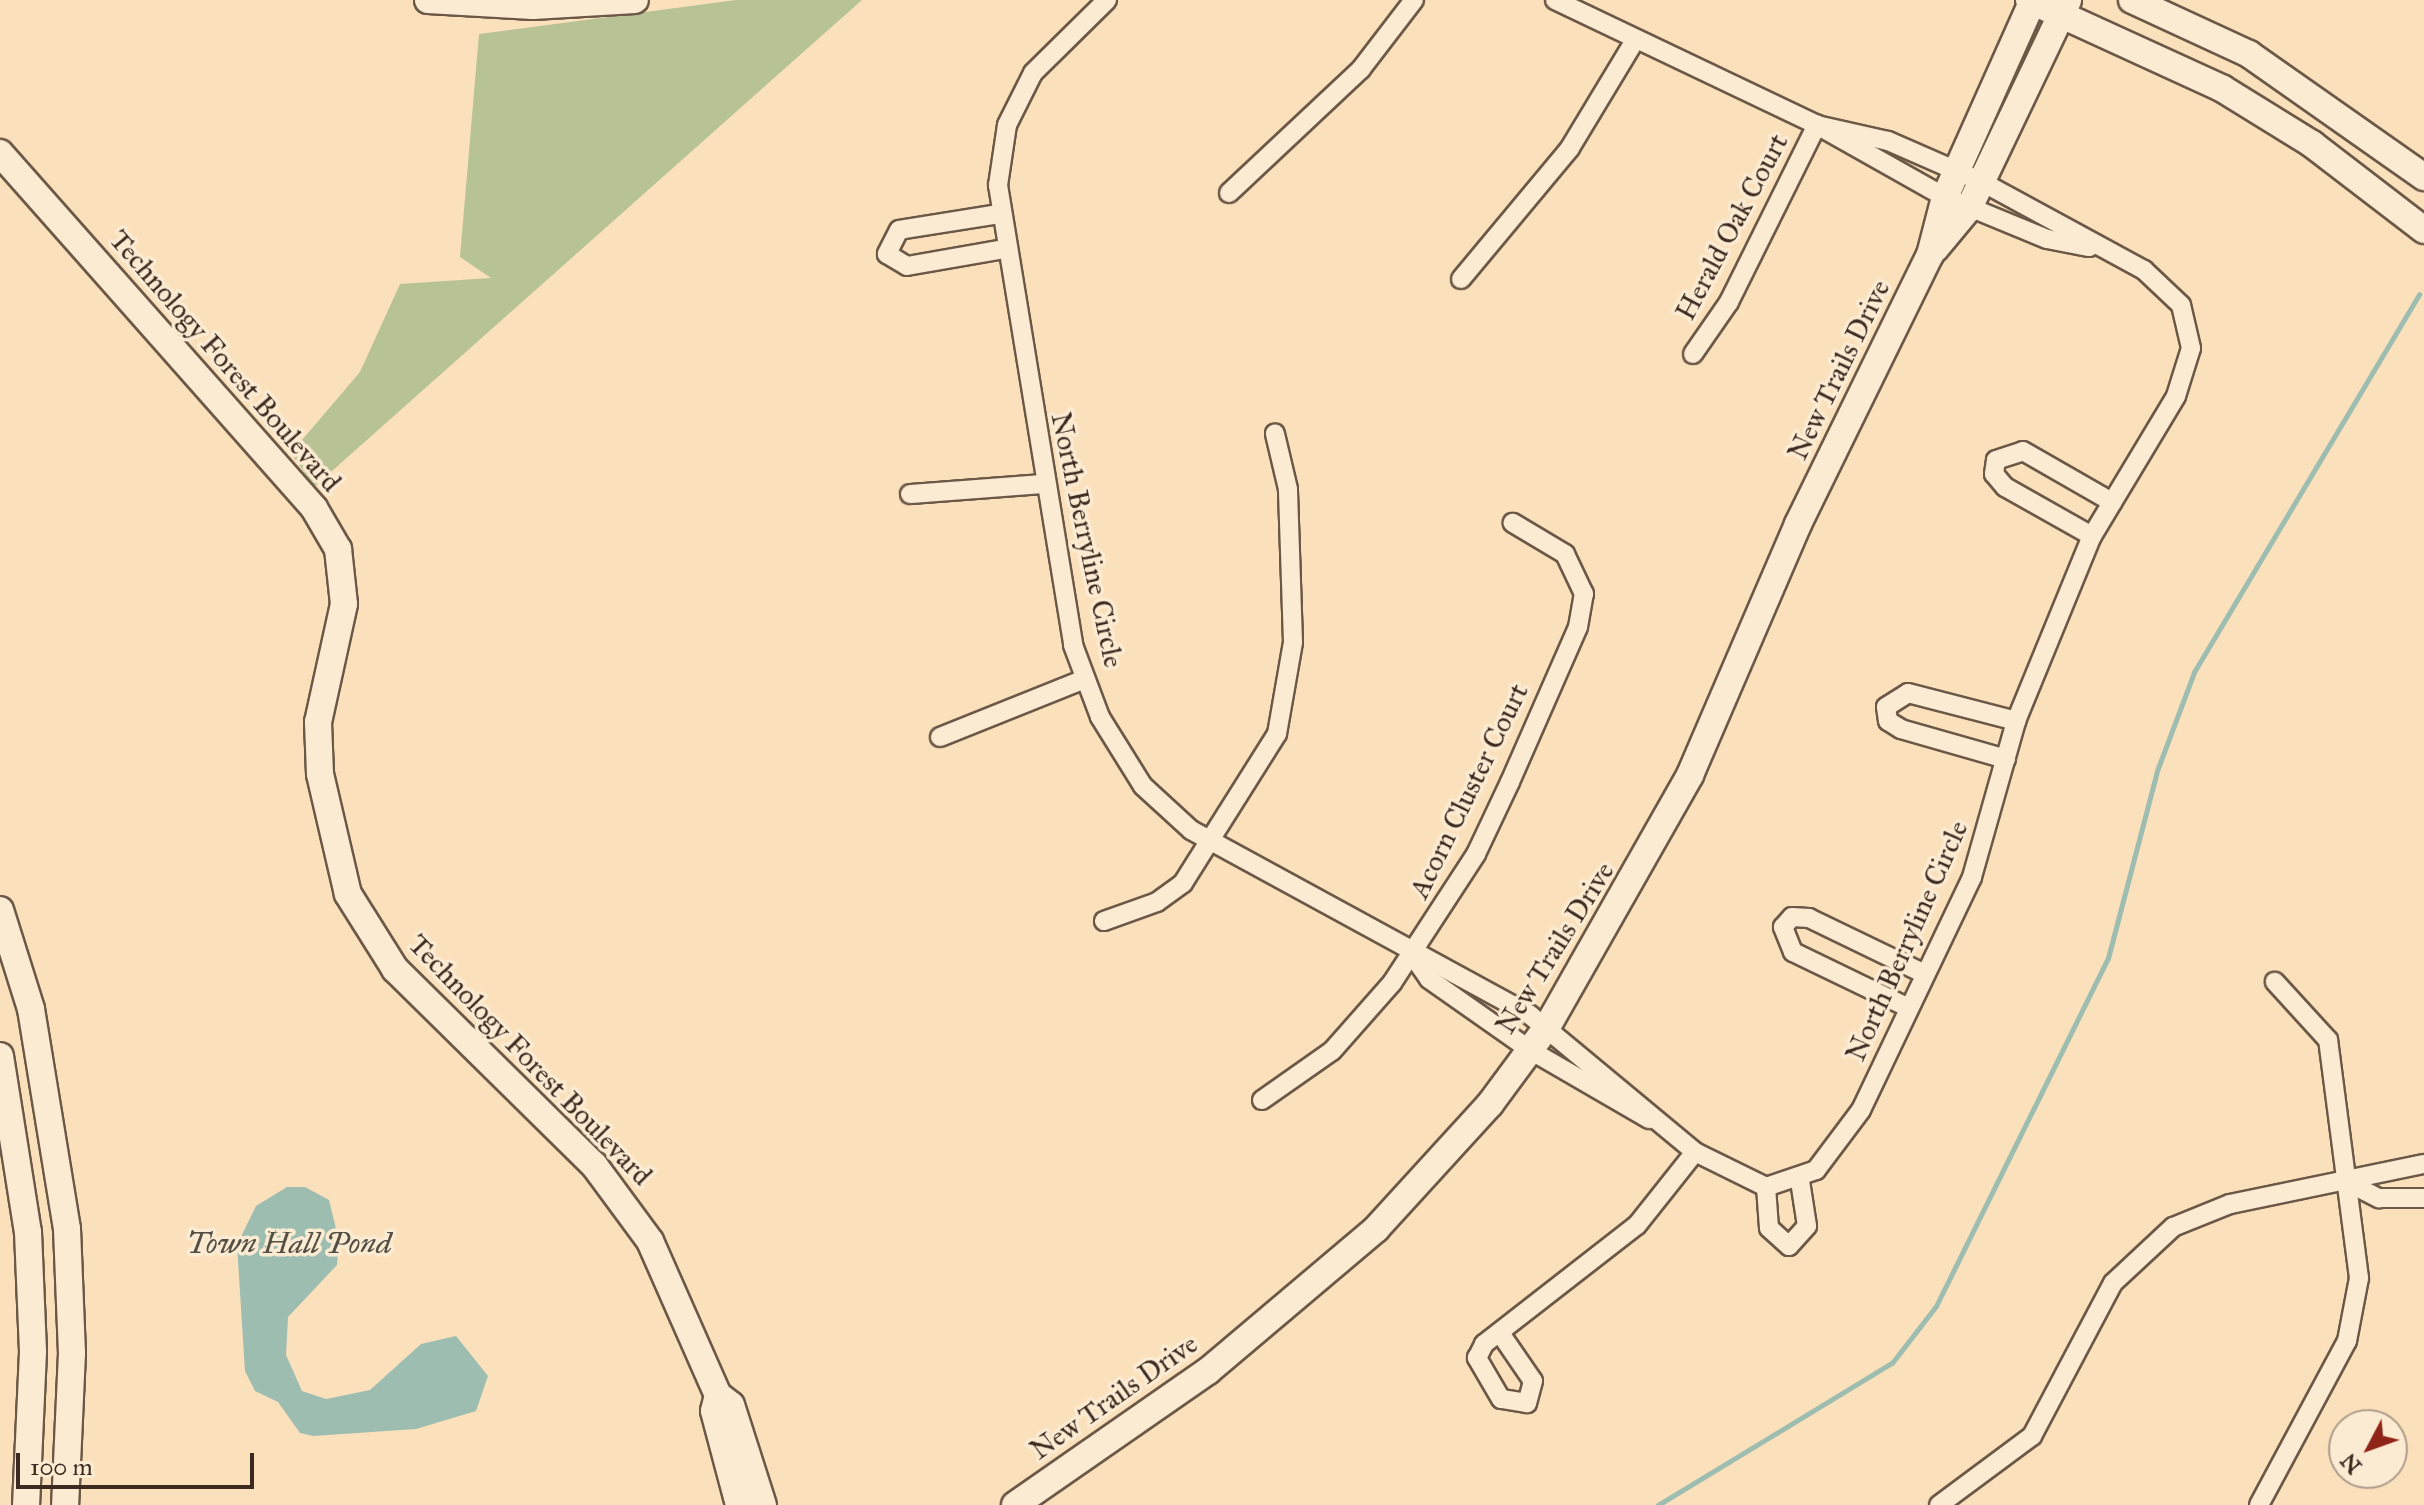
<!DOCTYPE html>
<html>
<head>
<meta charset="utf-8">
<style>
  body { margin:0 }
  #map { position:relative; width:2424px; height:1505px; overflow:hidden; background:#fae0bb; font-family:"IM FELL Great Primer",serif }
  div>[style] { position:absolute }
  .green>* { inset:0; background:#b7c395 }
  .water>* { inset:0; background:#9ebdb1 }
  .stream>* { height:5px; margin:-2.5px; padding:0 2.5px; transform-origin:2.5px; border-radius:2.5px; background:#9ebdb1 }
  .roads { filter:drop-shadow(2px 0 #6c5847) drop-shadow(-2px 0 #6c5847) drop-shadow(0 2px #6c5847) drop-shadow(0 -2px #6c5847) }
  .street>* { height:18px; margin:-9px; padding:0 9px; transform-origin:9px; border-radius:9px; background:#fcebd3 }
  .secondary>* { height:26px; margin:-13px; padding:0 13px; transform-origin:13px; border-radius:13px; background:#fcebd3 }
  span { translate:-50% -50%; white-space:nowrap; text-align:center; line-height:1.15; -webkit-text-stroke:7px #fcebd3; paint-order:stroke }
  .street-label { font-size:28px; color:#3c2a20 }
  .water-label { font-size:30px; color:#544f44; font-style:italic }
  .north { position:absolute; left:2328px; top:1409px; width:80px; height:80px; box-sizing:border-box; background:#fcebd3; border:2px solid #af9e8b; border-radius:50%; rotate:229deg; font-size:22px; font-weight:700; line-height:32px; text-align:center; color:#3c2a20 }
  .north::after { content:''; display:block; margin:auto; width:28px; height:36px; background:#8f2418; clip-path:polygon(50% 0,100% 100%,50% 72%,0 100%) }
  .scale { position:absolute; left:16px; top:1453px; width:238px; height:36px; box-sizing:border-box; border:4px solid #3c2a20; border-top:0; padding-left:10px; font-size:24px; line-height:28px; white-space:nowrap; color:#3c2a20; -webkit-text-stroke:6px #fcebd3; paint-order:stroke }
</style>
</head>
<body>
<div id="map">
  <div class="green">
    <div style="clip-path:polygon(736px 0,862px 0,314px 487px,291px 453px,360px 372px,400px 284px,491px 278px,460px 257px,479px 34px)"></div>
  </div>
  <div class="water">
    <div style="clip-path:polygon(287px 1187px,305px 1187px,329px 1200px,339px 1241px,337px 1265px,288px 1317px,286px 1355px,302px 1391px,326px 1399px,370px 1390px,421px 1344px,456px 1336px,488px 1376px,476px 1411px,416px 1429px,313px 1436px,300px 1433px,278px 1402px,255px 1391px,245px 1371px,237px 1245px,256px 1206px)"></div>
  </div>
  <div class="stream">
    <div style="left:1658px;top:1505px;width:274px;rotate:-31.3deg"></div>
    <div style="left:1892px;top:1363px;width:72px;rotate:-52.3deg"></div>
    <div style="left:1936px;top:1306px;width:388px;rotate:-63.7deg"></div>
    <div style="left:2108px;top:958px;width:196px;rotate:-75.3deg"></div>
    <div style="left:2158px;top:768px;width:103px;rotate:-69.4deg"></div>
    <div style="left:2194px;top:672px;width:440px;rotate:-59.2deg"></div>
  </div>
  <div class="roads">
    <div class="street">
      <div style="left:1107px;top:0;width:104px;rotate:135.4deg"></div>
      <div style="left:1033px;top:73px;width:58px;rotate:116.6deg"></div>
      <div style="left:1007px;top:125px;width:61px;rotate:98.5deg"></div>
      <div style="left:998px;top:185px;width:466px;rotate:80.7deg"></div>
      <div style="left:1073px;top:645px;width:77px;rotate:69.4deg"></div>
      <div style="left:1100px;top:717px;width:81px;rotate:58.1deg"></div>
      <div style="left:1143px;top:786px;width:65px;rotate:42.5deg"></div>
      <div style="left:1191px;top:830px;width:386px;rotate:28.6deg"></div>
      <div style="left:1530px;top:1015px;width:214px;rotate:39.7deg"></div>
      <div style="left:1695px;top:1152px;width:79px;rotate:26.2deg"></div>
      <div style="left:1766px;top:1187px;width:53px;rotate:-18.8deg"></div>
      <div style="left:1816px;top:1170px;width:75px;rotate:-53.1deg"></div>
      <div style="left:1861px;top:1110px;width:258px;rotate:-64.5deg"></div>
      <div style="left:1972px;top:877px;width:162px;rotate:-74.2deg"></div>
      <div style="left:2016px;top:721px;width:200px;rotate:-67.7deg"></div>
      <div style="left:2092px;top:536px;width:163px;rotate:-59deg"></div>
      <div style="left:2176px;top:396px;width:50px;rotate:-72.6deg"></div>
      <div style="left:2191px;top:348px;width:44px;rotate:-103.1deg"></div>
      <div style="left:2181px;top:305px;width:51px;rotate:-136.6deg"></div>
      <div style="left:2144px;top:270px;width:184px;rotate:-151.5deg"></div>
      <div style="left:1982px;top:182px;width:103px;rotate:-156.4deg"></div>
      <div style="left:1888px;top:141px;width:73px;rotate:-167.3deg"></div>
      <div style="left:1555px;top:0;width:290px;rotate:25.5deg"></div>
      <div style="left:1817px;top:125px;width:147px;rotate:29.4deg"></div>
      <div style="left:1945px;top:197px;width:110px;rotate:22.4deg"></div>
      <div style="left:2047px;top:239px;width:43px;rotate:10.8deg"></div>
      <div style="left:1229px;top:193px;width:181px;rotate:-43.2deg"></div>
      <div style="left:1361px;top:69px;width:87px;rotate:-52.5deg"></div>
      <div style="left:999px;top:214px;width:101px;rotate:170.9deg"></div>
      <div style="left:899px;top:230px;width:27px;rotate:117deg"></div>
      <div style="left:887px;top:254px;width:23px;rotate:31deg"></div>
      <div style="left:907px;top:266px;width:98px;rotate:-9.9deg"></div>
      <div style="left:1461px;top:279px;width:170px;rotate:-50.2deg"></div>
      <div style="left:1570px;top:148px;width:124px;rotate:-58.9deg"></div>
      <div style="left:1693px;top:354px;width:63px;rotate:-55.3deg"></div>
      <div style="left:1729px;top:302px;width:198px;rotate:-63.6deg"></div>
      <div style="left:910px;top:494px;width:134px;rotate:-4.3deg"></div>
      <div style="left:2092px;top:536px;width:100px;rotate:-150.6deg"></div>
      <div style="left:2005px;top:487px;width:17px;rotate:-130deg"></div>
      <div style="left:1994px;top:474px;width:14px;rotate:-82deg"></div>
      <div style="left:1996px;top:460px;width:28px;rotate:-18deg"></div>
      <div style="left:2023px;top:451px;width:103px;rotate:29.8deg"></div>
      <div style="left:940px;top:737px;width:156px;rotate:-21.8deg"></div>
      <div style="left:2006px;top:759px;width:109px;rotate:-164.1deg"></div>
      <div style="left:1901px;top:729px;width:15px;rotate:-148deg"></div>
      <div style="left:1888px;top:721px;width:14px;rotate:-98deg"></div>
      <div style="left:1886px;top:707px;width:26px;rotate:-32deg"></div>
      <div style="left:1908px;top:693px;width:112px;rotate:14.5deg"></div>
      <div style="left:1104px;top:921px;width:56px;rotate:-19.7deg"></div>
      <div style="left:1157px;top:902px;width:32px;rotate:-36deg"></div>
      <div style="left:1183px;top:883px;width:176px;rotate:-57.8deg"></div>
      <div style="left:1277px;top:734px;width:93px;rotate:-80.1deg"></div>
      <div style="left:1293px;top:642px;width:153px;rotate:-91.9deg"></div>
      <div style="left:1288px;top:489px;width:57px;rotate:-103.3deg"></div>
      <div style="left:1413px;top:956px;width:28px;rotate:55deg"></div>
      <div style="left:1429px;top:979px;width:123px;rotate:35.1deg"></div>
      <div style="left:1530px;top:1050px;width:138px;rotate:30.1deg"></div>
      <div style="left:1909px;top:1008px;width:129px;rotate:-154.2deg"></div>
      <div style="left:1793px;top:952px;width:27px;rotate:-112deg"></div>
      <div style="left:1783px;top:927px;width:13px;rotate:-48deg"></div>
      <div style="left:1792px;top:917px;width:17px;rotate:3deg"></div>
      <div style="left:1809px;top:918px;width:129px;rotate:25.8deg"></div>
      <div style="left:1262px;top:1100px;width:85px;rotate:-35deg"></div>
      <div style="left:1332px;top:1051px;width:91px;rotate:-48.6deg"></div>
      <div style="left:1392px;top:983px;width:154px;rotate:-56.9deg"></div>
      <div style="left:1476px;top:854px;width:80px;rotate:-64.7deg"></div>
      <div style="left:1510px;top:782px;width:169px;rotate:-66.3deg"></div>
      <div style="left:1578px;top:627px;width:34px;rotate:-80deg"></div>
      <div style="left:1584px;top:594px;width:44px;rotate:-115.4deg"></div>
      <div style="left:1565px;top:554px;width:61px;rotate:-149.2deg"></div>
      <div style="left:2349px;top:1183px;width:34px;rotate:27deg"></div>
      <div style="left:2379px;top:1198px;width:45px"></div>
      <div style="left:1766px;top:1187px;width:41px;rotate:85.8deg"></div>
      <div style="left:1769px;top:1228px;width:27px;rotate:42deg"></div>
      <div style="left:1789px;top:1246px;width:27px;rotate:-48deg"></div>
      <div style="left:1807px;top:1226px;width:46px;rotate:-98.8deg"></div>
      <div style="left:1500px;top:1333px;width:58px;rotate:55.5deg"></div>
      <div style="left:1533px;top:1381px;width:23px;rotate:105deg"></div>
      <div style="left:1527px;top:1403px;width:26px;rotate:-171deg"></div>
      <div style="left:1501px;top:1399px;width:48px;rotate:-120.3deg"></div>
      <div style="left:1477px;top:1358px;width:16px;rotate:-63deg"></div>
      <div style="left:1484px;top:1344px;width:194px;rotate:-37.9deg"></div>
      <div style="left:1637px;top:1225px;width:93px;rotate:-51.5deg"></div>
      <div style="left:1939px;top:1505px;width:116px;rotate:-36.6deg"></div>
      <div style="left:2032px;top:1436px;width:173px;rotate:-62.1deg"></div>
      <div style="left:2113px;top:1283px;width:82px;rotate:-43deg"></div>
      <div style="left:2173px;top:1227px;width:61px;rotate:-22deg"></div>
      <div style="left:2230px;top:1204px;width:198px;rotate:-11.7deg"></div>
      <div style="left:2259px;top:1505px;width:186px;rotate:-61.8deg"></div>
      <div style="left:2347px;top:1341px;width:64px;rotate:-79.2deg"></div>
      <div style="left:2359px;top:1278px;width:240px;rotate:-97.4deg"></div>
      <div style="left:2328px;top:1040px;width:79px;rotate:-132.4deg"></div>
    </div>
    <div class="secondary">
      <div style="left:428px;top:0;width:105px;rotate:3.3deg"></div>
      <div style="left:533px;top:6px;width:102px;rotate:-3.4deg"></div>
      <div style="left:2029px;top:0;width:213px;rotate:24.6deg"></div>
      <div style="left:2223px;top:89px;width:105px;rotate:31.7deg"></div>
      <div style="left:2312px;top:144px;width:141px;rotate:37.5deg"></div>
      <div style="left:2132px;top:0;width:129px;rotate:24.8deg"></div>
      <div style="left:2249px;top:54px;width:214px;rotate:35.1deg"></div>
      <div style="left:0;top:153px;width:474px;rotate:48.5deg"></div>
      <div style="left:314px;top:508px;width:48px;rotate:59.7deg"></div>
      <div style="left:338px;top:549px;width:55px;rotate:83.8deg"></div>
      <div style="left:344px;top:604px;width:121px;rotate:102.4deg"></div>
      <div style="left:318px;top:722px;width:52px;rotate:87.8deg"></div>
      <div style="left:320px;top:774px;width:123px;rotate:76.9deg"></div>
      <div style="left:348px;top:894px;width:89px;rotate:57.9deg"></div>
      <div style="left:395px;top:969px;width:279px;rotate:44.6deg"></div>
      <div style="left:594px;top:1165px;width:94px;rotate:53.6deg"></div>
      <div style="left:650px;top:1241px;width:168px;rotate:66.2deg"></div>
      <div style="left:718px;top:1395px;width:16px;rotate:104deg"></div>
      <div style="left:714px;top:1411px;width:97px;rotate:75.1deg"></div>
      <div style="left:1935px;top:249px;width:53px;rotate:-50.3deg"></div>
      <div style="left:1969px;top:208px;width:230px;rotate:-64.5deg"></div>
      <div style="left:0;top:910px;width:104px;rotate:72.6deg"></div>
      <div style="left:31px;top:1009px;width:223px;rotate:80.7deg"></div>
      <div style="left:67px;top:1229px;width:124px;rotate:87.7deg"></div>
      <div style="left:72px;top:1353px;width:152px;rotate:92.6deg"></div>
      <div style="left:0;top:1056px;width:178px;rotate:81deg"></div>
      <div style="left:28px;top:1232px;width:120px;rotate:87.6deg"></div>
      <div style="left:33px;top:1352px;width:153px;rotate:92.6deg"></div>
      <div style="left:718px;top:1395px;width:16px;rotate:38deg"></div>
      <div style="left:731px;top:1405px;width:105px;rotate:72.3deg"></div>
      <div style="left:1015px;top:1505px;width:235px;rotate:-34.8deg"></div>
      <div style="left:1208px;top:1371px;width:220px;rotate:-40.2deg"></div>
      <div style="left:1376px;top:1229px;width:169px;rotate:-47.6deg"></div>
      <div style="left:1490px;top:1104px;width:96px;rotate:-53.5deg"></div>
      <div style="left:1547px;top:1027px;width:290px;rotate:-60.4deg"></div>
      <div style="left:1690px;top:775px;width:273px;rotate:-66.7deg"></div>
      <div style="left:1798px;top:524px;width:300px;rotate:-63.9deg"></div>
      <div style="left:1930px;top:255px;width:60px;rotate:-75.5deg"></div>
      <div style="left:1945px;top:197px;width:216px;rotate:-65.9deg"></div>
    </div>
  </div>
  <div class="street-label">
    <span style="left:1732px;top:227px;rotate:-62deg">Herald Oak Court</span>
    <span style="left:225px;top:361px;rotate:49deg">Technology Forest Boulevard</span>
    <span style="left:1839px;top:370px;rotate:-64deg">New Trails Drive</span>
    <span style="left:1087px;top:540px;rotate:78deg">North Berryline Circle</span>
    <span style="left:1469px;top:791px;rotate:-64deg">Acorn Cluster Court</span>
    <span style="left:1907px;top:941px;rotate:-66deg">North Berryline Circle</span>
    <span style="left:1555px;top:948px;rotate:-58deg">New Trails Drive</span>
    <span style="left:530px;top:1060px;rotate:46deg">Technology Forest Boulevard</span>
    <span style="left:1114px;top:1397px;rotate:-35deg">New Trails Drive</span>
  </div>
  <div class="water-label">
    <span style="left:289px;top:1243px">Town Hall Pond</span>
  </div>
  <div class="north">N</div>
  <div class="scale">100 m</div>
</div>
</body>
</html>
